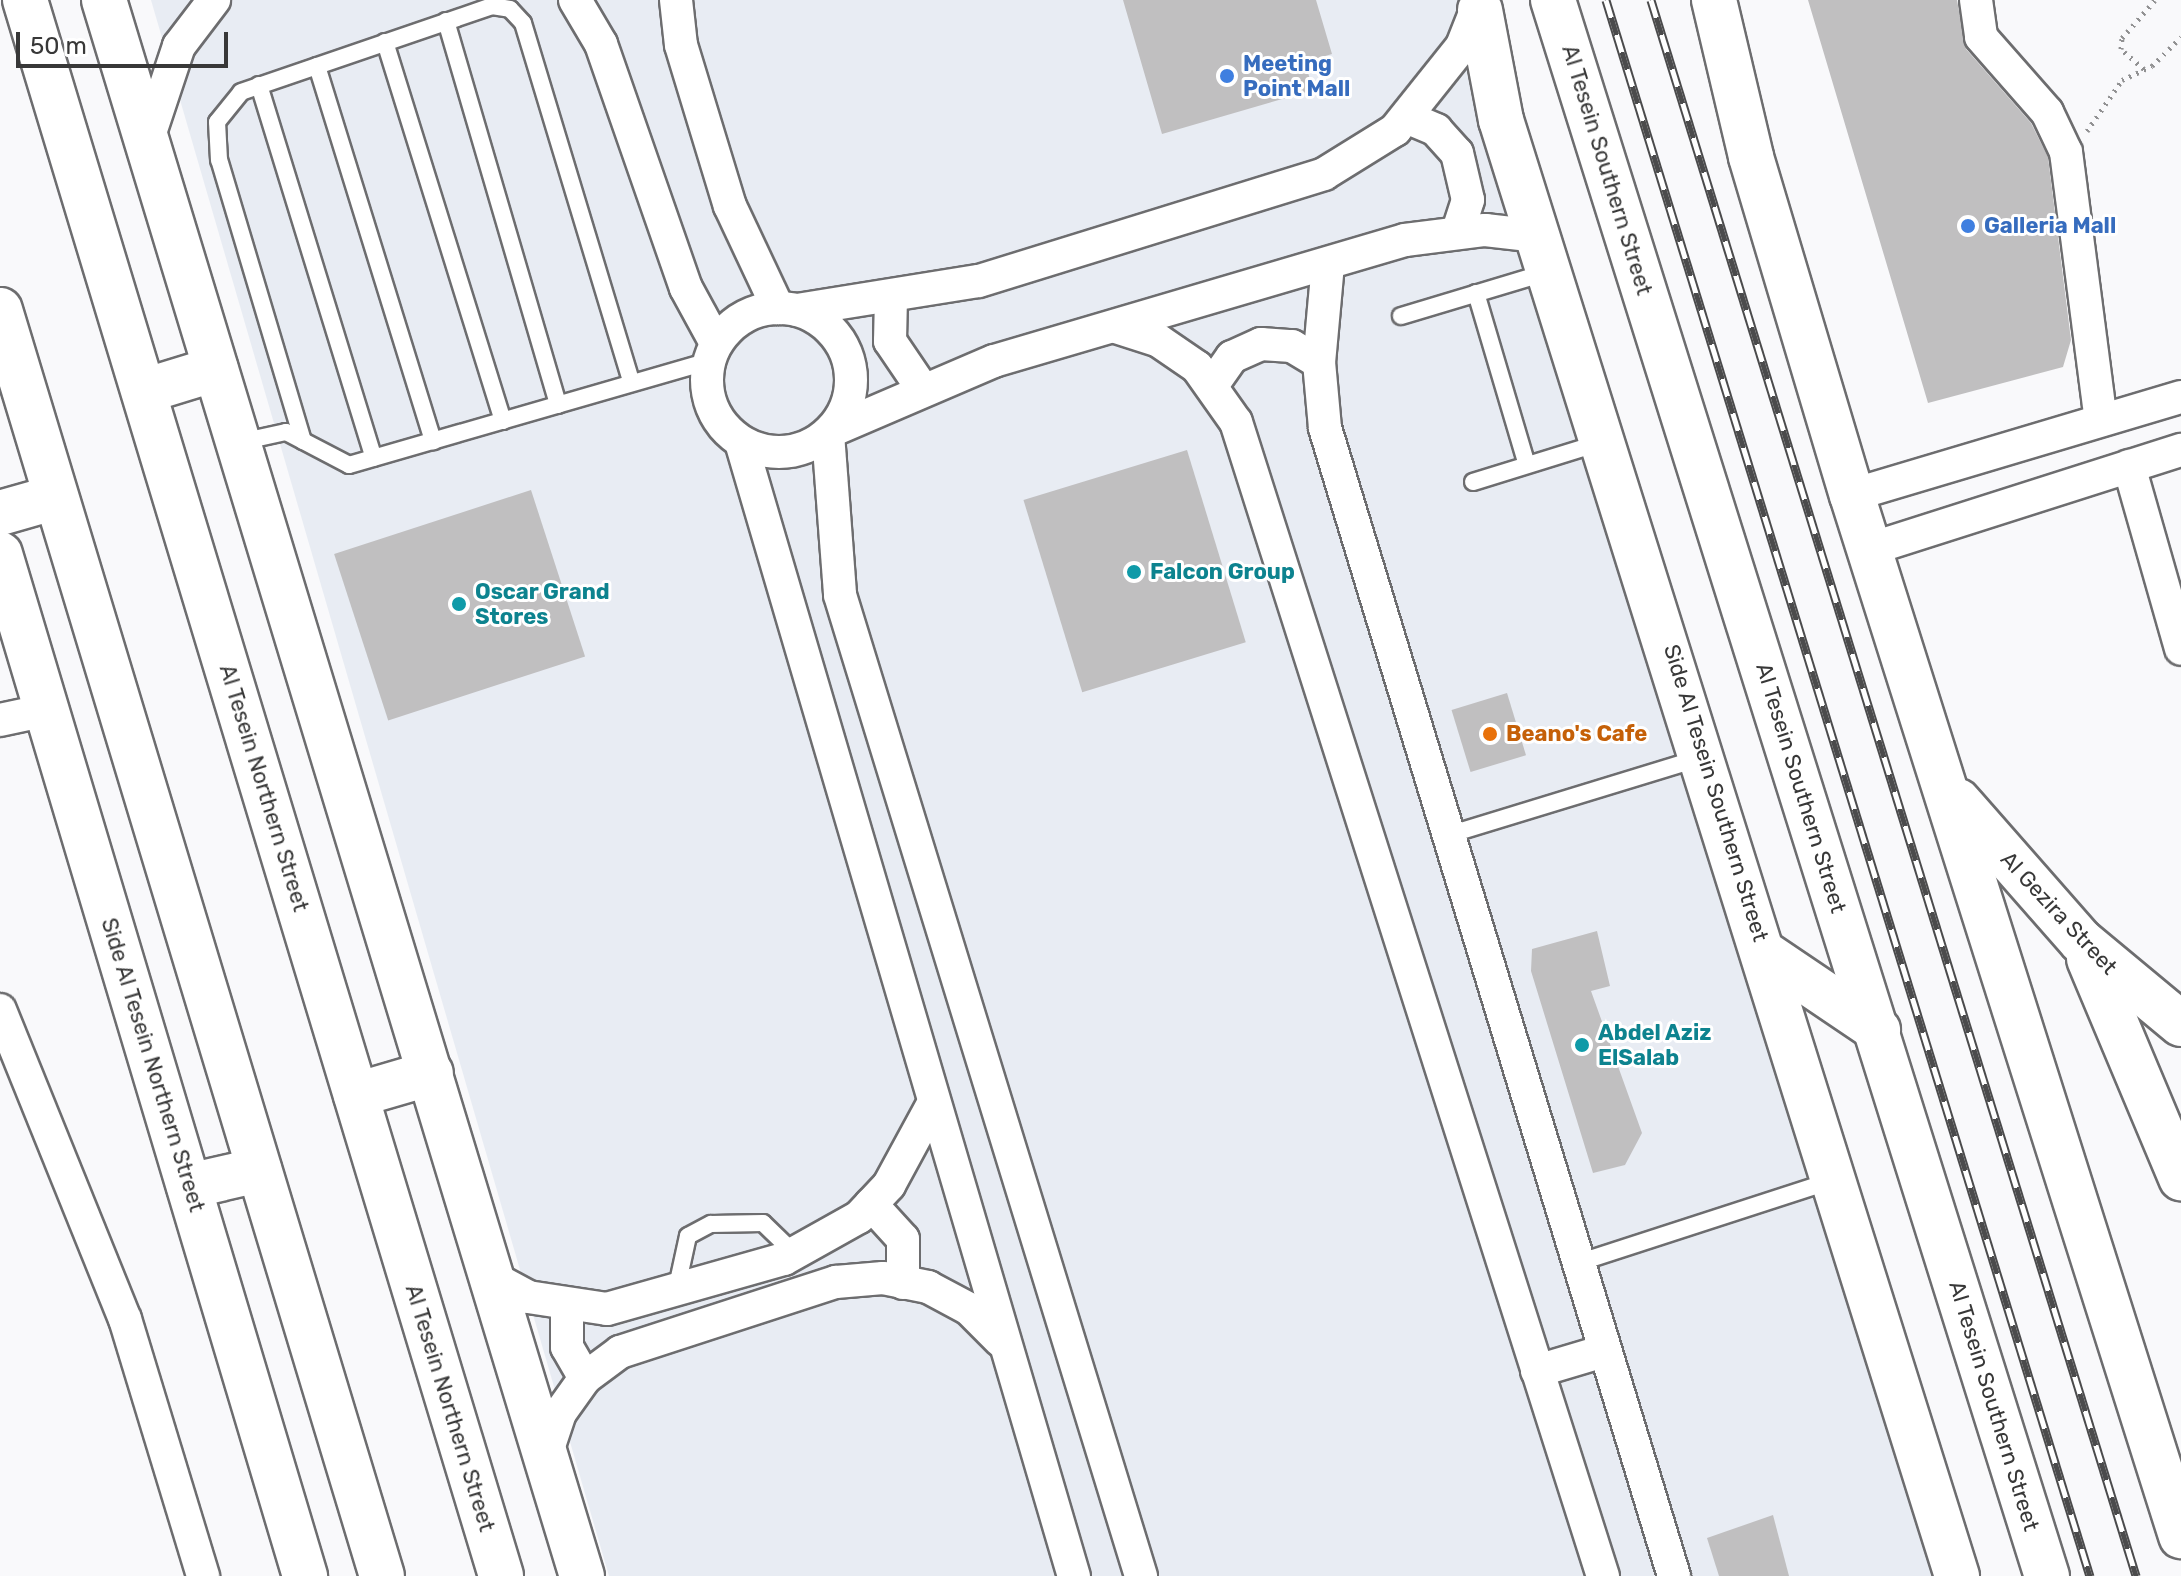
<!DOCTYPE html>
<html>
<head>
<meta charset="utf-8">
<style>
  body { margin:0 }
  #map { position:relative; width:2181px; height:1576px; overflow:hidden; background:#f9f9fb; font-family:Rubik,sans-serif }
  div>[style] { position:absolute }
  .built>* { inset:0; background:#e8ecf3 }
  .building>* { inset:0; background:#c0bfc0; transform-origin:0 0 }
  .path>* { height:5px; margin-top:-2.5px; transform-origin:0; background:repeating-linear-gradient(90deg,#919192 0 2px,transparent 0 8px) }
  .roads { filter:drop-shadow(2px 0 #6d6d6f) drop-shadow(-2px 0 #6d6d6f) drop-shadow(0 2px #6d6d6f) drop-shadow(0 -2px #6d6d6f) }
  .lane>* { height:16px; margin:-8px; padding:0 8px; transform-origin:8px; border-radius:8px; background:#fff }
  .street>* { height:32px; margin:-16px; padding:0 16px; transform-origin:16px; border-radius:16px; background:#fff }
  .street>.ring { margin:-16px; padding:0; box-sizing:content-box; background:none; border:32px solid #fff; border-radius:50% }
  .secondary>* { height:44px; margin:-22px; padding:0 22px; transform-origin:22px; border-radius:22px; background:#fff }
  .primary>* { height:44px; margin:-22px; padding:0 22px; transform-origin:22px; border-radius:22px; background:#fff }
  .rail>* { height:9px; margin-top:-4.5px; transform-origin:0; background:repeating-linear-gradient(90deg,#fff 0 18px,#4b4b4c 0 36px); box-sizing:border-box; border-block:2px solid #4b4b4c }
  .dots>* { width:22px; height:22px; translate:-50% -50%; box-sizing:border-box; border:4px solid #fff; border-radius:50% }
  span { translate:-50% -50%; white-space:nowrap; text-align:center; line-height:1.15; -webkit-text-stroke:6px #fff; paint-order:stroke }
  .shop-label { font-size:22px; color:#366cbe; font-weight:700 }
  .left { translate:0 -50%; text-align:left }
  .street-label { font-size:22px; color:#383838 }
  .culture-label { font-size:22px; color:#0d838f; font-weight:700 }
  .food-label { font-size:22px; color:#c56008; font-weight:700 }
  .scale { position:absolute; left:16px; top:32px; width:212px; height:36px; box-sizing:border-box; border:4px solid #383838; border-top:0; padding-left:10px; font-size:24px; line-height:28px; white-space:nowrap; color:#383838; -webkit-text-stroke:6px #fff; paint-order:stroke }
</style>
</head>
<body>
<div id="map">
  <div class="built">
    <div style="clip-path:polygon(151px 0,1471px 0,1943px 1576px,609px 1576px)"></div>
  </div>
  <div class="building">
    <div style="clip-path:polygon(1123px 0,1316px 0,1332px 54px,1305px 62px,1313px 90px,1162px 134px)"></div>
    <div style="clip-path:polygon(1808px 0,1957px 0,1966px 49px,2031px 123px,2048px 157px,2071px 340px,2063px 367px,1928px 403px)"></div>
    <div style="left:1187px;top:450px;width:201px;height:171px;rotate:73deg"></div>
    <div style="left:531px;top:490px;width:175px;height:207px;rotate:72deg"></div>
    <div style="left:1507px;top:693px;width:65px;height:58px;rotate:73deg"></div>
    <div style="clip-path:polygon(1597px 931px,1610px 986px,1591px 991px,1642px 1133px,1625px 1165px,1593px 1173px,1531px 971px,1532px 949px)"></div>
    <div style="clip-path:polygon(1773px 1515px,1789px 1576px,1719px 1576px,1707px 1538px)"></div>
  </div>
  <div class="path">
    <div style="left:2144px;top:69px;width:30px;rotate:-139deg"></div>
    <div style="left:2121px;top:49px;width:11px;rotate:-85deg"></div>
    <div style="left:2122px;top:38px;width:50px;rotate:-49deg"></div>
    <div style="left:2087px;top:131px;width:62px;rotate:-55.5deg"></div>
    <div style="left:2122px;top:80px;width:33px;rotate:-25deg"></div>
    <div style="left:2152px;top:66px;width:41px;rotate:-45deg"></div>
  </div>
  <div class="roads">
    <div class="lane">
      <div style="left:446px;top:21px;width:400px;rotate:73.7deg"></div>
      <div style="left:385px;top:42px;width:397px;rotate:72.7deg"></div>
      <div style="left:317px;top:66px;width:393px;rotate:72.8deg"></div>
      <div style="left:259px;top:85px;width:390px;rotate:72.9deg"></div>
      <div style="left:1476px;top:293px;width:179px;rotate:73.5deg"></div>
      <div style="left:1401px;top:316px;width:153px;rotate:-16.7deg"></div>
      <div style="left:303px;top:441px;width:293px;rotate:-106.6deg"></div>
      <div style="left:219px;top:160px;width:38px;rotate:-93deg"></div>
      <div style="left:217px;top:122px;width:38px;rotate:-51deg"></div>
      <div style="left:241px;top:92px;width:265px;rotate:-18.9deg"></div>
      <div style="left:492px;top:6px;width:18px;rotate:9deg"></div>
      <div style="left:510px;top:9px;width:19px;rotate:47deg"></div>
      <div style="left:523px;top:23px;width:376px;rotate:73.2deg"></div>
      <div style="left:240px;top:442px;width:47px;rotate:-12.3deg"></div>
      <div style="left:286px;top:432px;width:71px;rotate:27.6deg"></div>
      <div style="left:349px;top:465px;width:375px;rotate:-16.1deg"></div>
      <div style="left:1473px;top:482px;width:135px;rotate:-17.2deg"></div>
      <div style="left:1448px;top:835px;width:264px;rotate:-17deg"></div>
      <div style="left:1578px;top:1263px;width:266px;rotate:-18deg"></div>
      <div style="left:676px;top:1291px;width:56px;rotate:-77.7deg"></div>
      <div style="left:688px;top:1236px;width:26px;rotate:-28deg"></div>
      <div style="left:711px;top:1224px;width:52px;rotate:-1.1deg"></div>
      <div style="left:763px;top:1223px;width:45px;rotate:44.1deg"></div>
    </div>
    <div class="street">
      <div style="left:575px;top:0;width:51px;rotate:59.4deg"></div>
      <div style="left:601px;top:44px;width:258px;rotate:70.8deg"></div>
      <div style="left:686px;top:288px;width:63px;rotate:61.4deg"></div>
      <div style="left:676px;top:0;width:45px;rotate:83.7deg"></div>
      <div style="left:681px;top:45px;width:168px;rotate:73.1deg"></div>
      <div style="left:730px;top:206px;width:113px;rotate:64.8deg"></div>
      <div style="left:1976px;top:0;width:37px;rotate:82deg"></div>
      <div style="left:1981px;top:37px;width:100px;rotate:48.7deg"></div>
      <div style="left:2047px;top:112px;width:44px;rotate:64.6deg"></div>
      <div style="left:2066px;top:152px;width:270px;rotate:82.6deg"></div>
      <div style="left:1406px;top:117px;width:33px;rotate:23deg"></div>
      <div style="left:1436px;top:130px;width:31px;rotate:48deg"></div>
      <div style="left:1457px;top:153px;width:48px;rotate:76.8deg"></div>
      <div style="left:1468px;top:200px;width:33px;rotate:108deg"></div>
      <div style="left:148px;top:139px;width:98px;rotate:-71.6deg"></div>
      <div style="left:179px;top:46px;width:58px;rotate:-52.7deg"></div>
      <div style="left:1328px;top:264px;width:98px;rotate:95.2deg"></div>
      <div style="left:1319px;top:362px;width:66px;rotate:84.8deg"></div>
      <div style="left:1325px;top:428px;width:1200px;rotate:73.09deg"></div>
      <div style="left:891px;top:297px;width:44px;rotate:91.3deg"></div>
      <div style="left:890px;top:341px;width:57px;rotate:55.8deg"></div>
      <div class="ring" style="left:707px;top:308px;width:112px;height:112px"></div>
      <div style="left:797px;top:310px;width:184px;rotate:-9.1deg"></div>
      <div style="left:979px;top:281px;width:361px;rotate:-17.2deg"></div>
      <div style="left:1324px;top:174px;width:84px;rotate:-31.8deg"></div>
      <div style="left:1395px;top:130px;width:107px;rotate:-51.4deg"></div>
      <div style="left:1462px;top:46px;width:46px;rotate:-68.4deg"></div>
      <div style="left:1116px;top:327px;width:45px;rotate:18deg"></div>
      <div style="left:1159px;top:341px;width:46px;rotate:34.4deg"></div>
      <div style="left:1197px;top:367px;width:67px;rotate:54.7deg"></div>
      <div style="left:1236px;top:422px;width:1211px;rotate:72.36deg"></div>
      <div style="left:1213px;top:384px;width:33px;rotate:-55deg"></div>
      <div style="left:1232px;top:357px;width:32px;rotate:-24deg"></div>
      <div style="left:1261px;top:344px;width:31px;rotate:4deg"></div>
      <div style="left:1292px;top:346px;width:31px;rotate:31deg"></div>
      <div style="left:833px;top:430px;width:175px;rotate:-23.2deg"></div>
      <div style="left:994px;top:361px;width:428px;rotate:-16.4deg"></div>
      <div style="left:1405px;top:240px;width:81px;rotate:-7.1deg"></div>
      <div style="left:1485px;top:230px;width:53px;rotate:6.5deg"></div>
      <div style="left:828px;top:434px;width:161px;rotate:85.7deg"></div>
      <div style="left:840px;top:595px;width:1026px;rotate:72.94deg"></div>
      <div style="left:741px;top:442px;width:1182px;rotate:73.64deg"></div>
      <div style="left:2129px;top:466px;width:190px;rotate:74.1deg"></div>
      <div style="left:1852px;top:495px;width:343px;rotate:-16.6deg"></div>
      <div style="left:1870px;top:549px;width:326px;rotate:-17.7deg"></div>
      <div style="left:0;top:720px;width:48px;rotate:-12deg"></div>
      <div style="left:0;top:1010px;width:333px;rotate:68deg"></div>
      <div style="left:125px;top:1319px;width:269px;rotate:73.1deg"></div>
      <div style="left:871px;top:1204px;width:47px;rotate:47.6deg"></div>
      <div style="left:903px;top:1239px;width:44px;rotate:90deg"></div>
      <div style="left:493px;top:1278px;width:40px;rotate:28deg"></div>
      <div style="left:528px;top:1297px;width:80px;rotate:8.6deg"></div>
      <div style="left:607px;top:1309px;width:184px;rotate:-15.8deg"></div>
      <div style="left:784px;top:1259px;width:86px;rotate:-29.2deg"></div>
      <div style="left:859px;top:1217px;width:44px;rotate:-46.8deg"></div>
      <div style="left:889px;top:1185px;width:92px;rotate:-61.5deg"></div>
      <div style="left:567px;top:1308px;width:39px;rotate:90deg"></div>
      <div style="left:567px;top:1347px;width:36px;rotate:60deg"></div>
      <div style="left:1537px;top:1371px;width:70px;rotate:-16.6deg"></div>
      <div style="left:546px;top:1455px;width:44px;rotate:-71.6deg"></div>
      <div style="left:560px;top:1413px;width:43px;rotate:-54.5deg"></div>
      <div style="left:585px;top:1378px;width:44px;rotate:-36.6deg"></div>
      <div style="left:620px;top:1352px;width:227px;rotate:-18deg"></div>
      <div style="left:836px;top:1282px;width:47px;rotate:-4.9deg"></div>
      <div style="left:883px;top:1278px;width:46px;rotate:11.3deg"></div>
      <div style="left:928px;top:1287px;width:47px;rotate:28.2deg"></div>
      <div style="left:969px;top:1309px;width:44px;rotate:45deg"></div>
    </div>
    <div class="secondary">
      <div style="left:104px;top:0;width:1647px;rotate:73.13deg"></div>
      <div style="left:1480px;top:10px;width:112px;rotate:79.2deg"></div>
      <div style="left:1501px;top:120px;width:1526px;rotate:72.61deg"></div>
      <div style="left:0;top:554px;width:1067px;rotate:73.38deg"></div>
    </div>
    <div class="primary">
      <div style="left:25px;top:0;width:1646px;rotate:73.19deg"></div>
      <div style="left:1553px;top:0;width:1652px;rotate:72.6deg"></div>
      <div style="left:1714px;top:0;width:161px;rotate:76.7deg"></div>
      <div style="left:1751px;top:157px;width:353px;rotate:73.4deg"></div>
      <div style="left:1852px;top:495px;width:1092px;rotate:72.46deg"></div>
      <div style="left:0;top:310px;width:1322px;rotate:73.21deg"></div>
      <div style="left:144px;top:391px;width:75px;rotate:-17deg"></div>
      <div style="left:0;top:513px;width:58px;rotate:-15.9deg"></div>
      <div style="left:1958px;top:801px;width:186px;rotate:48.7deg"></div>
      <div style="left:2081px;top:941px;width:130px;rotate:39.7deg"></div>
      <div style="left:1767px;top:955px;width:134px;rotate:34deg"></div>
      <div style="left:2089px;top:959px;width:238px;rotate:67.2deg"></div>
      <div style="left:356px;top:1095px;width:78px;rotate:-16.3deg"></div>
      <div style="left:189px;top:1186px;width:72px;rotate:-12.9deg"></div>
    </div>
  </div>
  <div class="rail">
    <div style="left:1606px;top:0;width:1649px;rotate:72.93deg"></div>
    <div style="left:1651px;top:0;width:1649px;rotate:72.89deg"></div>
  </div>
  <div class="dots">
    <div style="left:1227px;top:76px;background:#3f7fe0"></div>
    <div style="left:1968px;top:226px;background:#3f7fe0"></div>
    <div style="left:1134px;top:572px;background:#0f9aa8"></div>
    <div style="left:459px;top:604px;background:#0f9aa8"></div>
    <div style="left:1490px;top:734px;background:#e8710a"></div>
    <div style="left:1582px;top:1045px;background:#0f9aa8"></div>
  </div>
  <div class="shop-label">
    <span class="left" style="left:1243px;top:76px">Meeting<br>Point Mall</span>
    <span class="left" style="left:1984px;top:226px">Galleria Mall</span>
  </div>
  <div class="street-label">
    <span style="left:1607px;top:170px;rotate:73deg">Al Tesein Southern Street</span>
    <span style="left:264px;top:788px;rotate:73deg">Al Tesein Northern Street</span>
    <span style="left:1801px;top:788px;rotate:73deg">Al Tesein Southern Street</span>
    <span style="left:1716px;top:793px;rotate:73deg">Side Al Tesein Southern Street</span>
    <span style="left:2059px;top:913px;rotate:47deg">Al Gezira Street</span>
    <span style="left:153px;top:1065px;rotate:73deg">Side Al Tesein Northern Street</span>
    <span style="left:1994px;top:1406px;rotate:73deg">Al Tesein Southern Street</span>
    <span style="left:450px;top:1408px;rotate:73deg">Al Tesein Northern Street</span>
  </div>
  <div class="culture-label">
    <span class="left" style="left:1150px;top:572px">Falcon Group</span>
    <span class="left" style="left:475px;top:604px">Oscar Grand<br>Stores</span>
    <span class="left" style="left:1598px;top:1045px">Abdel Aziz<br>ElSalab</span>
  </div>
  <div class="food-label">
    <span class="left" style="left:1506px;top:734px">Beano's Cafe</span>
  </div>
  <div class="scale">50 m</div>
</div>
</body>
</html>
